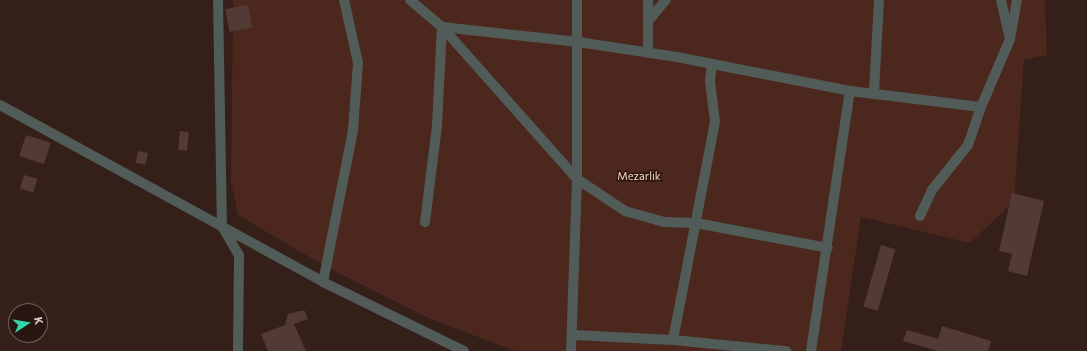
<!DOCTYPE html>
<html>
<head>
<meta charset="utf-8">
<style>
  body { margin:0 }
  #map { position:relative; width:1087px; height:351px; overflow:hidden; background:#341f19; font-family:Commissioner,sans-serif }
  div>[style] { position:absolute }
  .green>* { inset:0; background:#4b271d }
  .building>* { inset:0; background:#533b35; transform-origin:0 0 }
  .minor>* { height:10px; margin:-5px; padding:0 5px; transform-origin:5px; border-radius:5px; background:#515c58 }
  .tertiary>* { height:10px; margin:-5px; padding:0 5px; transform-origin:5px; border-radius:5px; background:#515c58 }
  span { translate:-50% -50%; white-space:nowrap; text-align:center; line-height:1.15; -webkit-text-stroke:3px #2a1610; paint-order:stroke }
  .park-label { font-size:11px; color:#fbd3c9 }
  .north { position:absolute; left:8px; top:303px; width:40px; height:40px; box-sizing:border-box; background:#2a1610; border:1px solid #715f5a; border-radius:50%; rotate:78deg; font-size:11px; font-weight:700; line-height:16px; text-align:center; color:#dccdc9 }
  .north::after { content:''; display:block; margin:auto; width:14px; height:18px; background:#34d4a8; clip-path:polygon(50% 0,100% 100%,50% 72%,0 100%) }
</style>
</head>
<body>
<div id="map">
  <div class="green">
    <div style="clip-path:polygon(233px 0,1045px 0,1047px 55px,1024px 60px,1014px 201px,970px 243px,861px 217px,841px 351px,515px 351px,433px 320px,323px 265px,238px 215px,231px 182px)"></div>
  </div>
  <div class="building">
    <div style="left:248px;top:5px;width:23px;height:23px;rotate:80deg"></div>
    <div style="left:180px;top:131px;width:9px;height:19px;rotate:6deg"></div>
    <div style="left:26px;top:135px;width:26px;height:22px;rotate:18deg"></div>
    <div style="left:138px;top:151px;width:10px;height:12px;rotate:11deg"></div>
    <div style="left:24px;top:175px;width:14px;height:14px;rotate:17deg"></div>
    <div style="clip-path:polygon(1012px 193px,1044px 201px,1027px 276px,1008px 271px,1012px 254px,999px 251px)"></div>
    <div style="left:881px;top:245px;width:15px;height:64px;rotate:16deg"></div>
    <div style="clip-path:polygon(300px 311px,305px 311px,308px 319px,294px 324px,306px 351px,268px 351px,261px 334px,285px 325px,288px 314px)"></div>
    <div style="clip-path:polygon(942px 326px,991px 341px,988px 351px,938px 351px,903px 341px,907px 330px,938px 339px)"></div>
  </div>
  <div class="minor">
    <div style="left:218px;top:0;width:226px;rotate:89deg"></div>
    <div style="left:222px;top:226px;width:34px;rotate:60deg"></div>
    <div style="left:239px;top:255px;width:96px;rotate:90.6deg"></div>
    <div style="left:1001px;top:0;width:36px;rotate:77deg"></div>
    <div style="left:649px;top:20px;width:26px;rotate:-50deg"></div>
    <div style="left:442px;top:27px;width:203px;rotate:48.4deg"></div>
    <div style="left:577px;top:179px;width:58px;rotate:33.7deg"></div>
    <div style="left:625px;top:211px;width:41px;rotate:15.8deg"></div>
    <div style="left:664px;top:222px;width:32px;rotate:2deg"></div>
    <div style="left:696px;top:223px;width:134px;rotate:10.7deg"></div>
    <div style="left:648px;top:53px;width:53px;rotate:-90deg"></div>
    <div style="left:874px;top:92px;width:92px;rotate:-86.9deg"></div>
    <div style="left:0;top:105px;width:368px;rotate:28.7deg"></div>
    <div style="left:323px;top:282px;width:157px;rotate:26.1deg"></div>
    <div style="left:920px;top:216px;width:29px;rotate:-65deg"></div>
    <div style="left:932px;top:190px;width:58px;rotate:-51.3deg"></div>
    <div style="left:968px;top:145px;width:40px;rotate:-71.1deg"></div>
    <div style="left:981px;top:107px;width:74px;rotate:-66.9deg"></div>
    <div style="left:1010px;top:39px;width:40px;rotate:-80deg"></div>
    <div style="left:425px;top:222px;width:98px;rotate:-82.9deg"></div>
    <div style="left:437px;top:125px;width:98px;rotate:-87.1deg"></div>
    <div style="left:323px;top:282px;width:155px;rotate:-78.8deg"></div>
    <div style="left:353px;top:130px;width:67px;rotate:-85.7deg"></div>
    <div style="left:358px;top:63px;width:65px;rotate:-102.5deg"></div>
    <div style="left:573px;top:335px;width:100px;rotate:2.9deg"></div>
    <div style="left:673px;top:340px;width:114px;rotate:5.6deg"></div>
    <div style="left:673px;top:340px;width:222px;rotate:-79.1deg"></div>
    <div style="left:715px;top:122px;width:41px;rotate:-97deg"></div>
    <div style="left:710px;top:81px;width:17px;rotate:-83deg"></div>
    <div style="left:571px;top:351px;width:172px;rotate:-88deg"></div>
    <div style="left:577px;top:179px;width:179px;rotate:-90deg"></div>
    <div style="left:811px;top:351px;width:263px;rotate:-81.5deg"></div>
  </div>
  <div class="tertiary">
    <div style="left:410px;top:0;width:42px;rotate:40.2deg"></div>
    <div style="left:442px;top:27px;width:137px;rotate:6.3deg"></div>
    <div style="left:578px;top:42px;width:100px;rotate:8.6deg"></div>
    <div style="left:677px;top:57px;width:176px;rotate:11.1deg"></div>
    <div style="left:850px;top:91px;width:132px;rotate:7deg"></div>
  </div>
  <div class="park-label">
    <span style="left:639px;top:176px">Mezarlık</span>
  </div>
  <div class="north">K</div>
</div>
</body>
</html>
